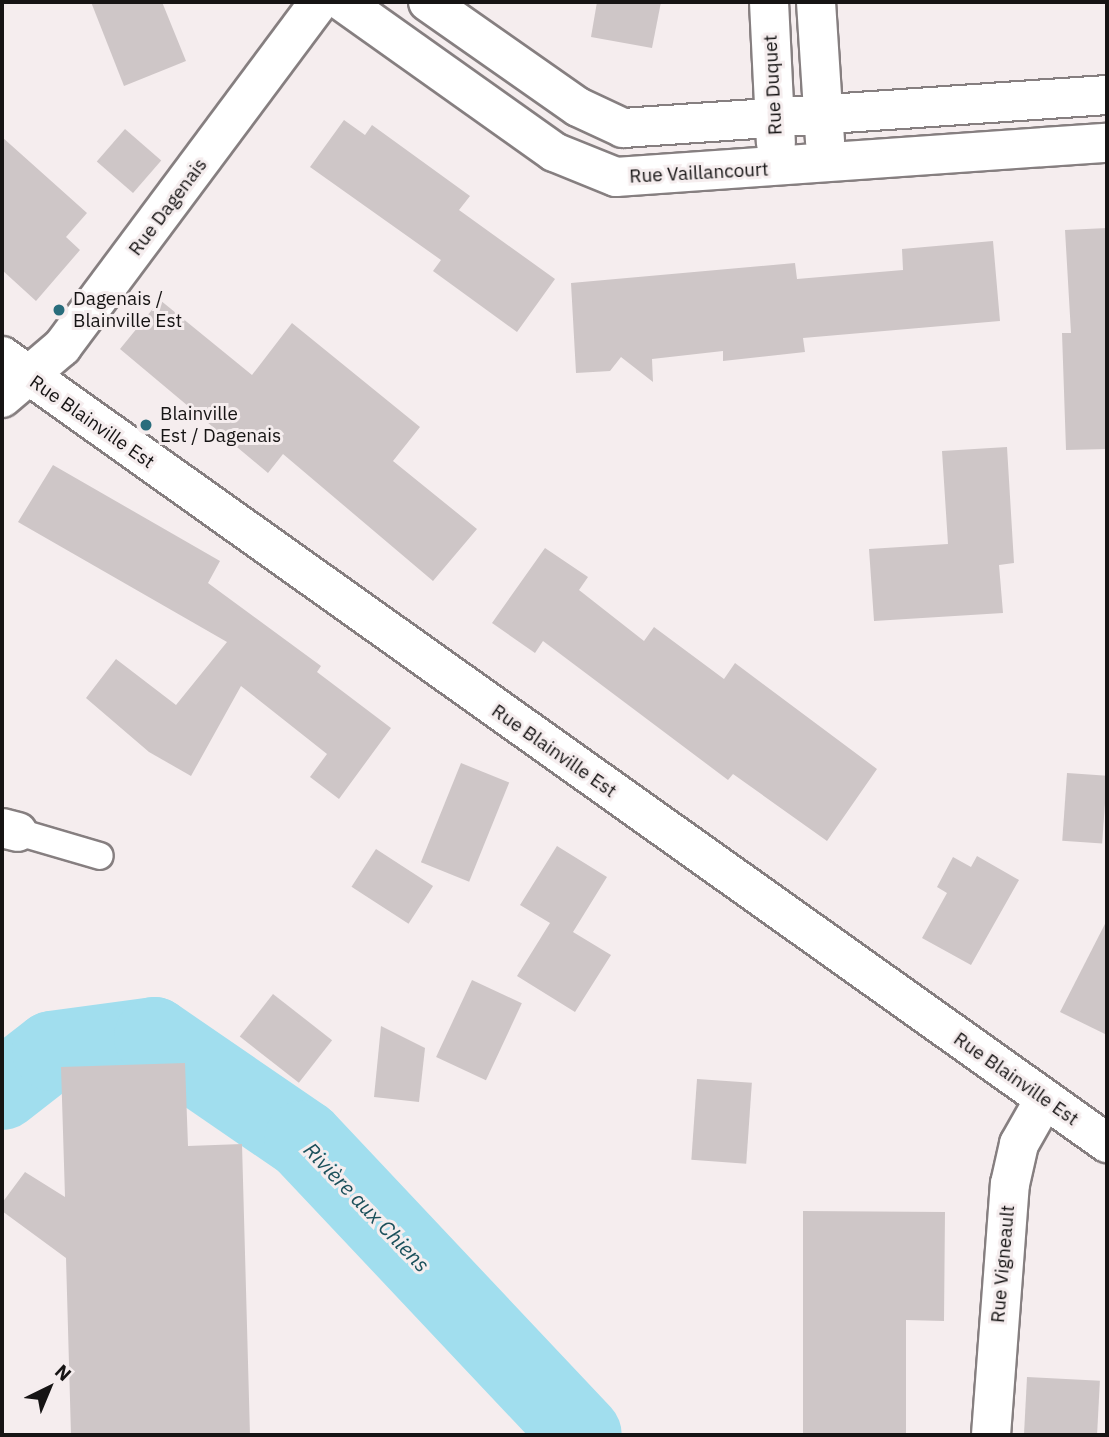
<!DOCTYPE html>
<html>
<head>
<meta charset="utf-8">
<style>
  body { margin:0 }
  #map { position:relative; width:1109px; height:1437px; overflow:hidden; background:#f5edee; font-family:"IBM Plex Sans",sans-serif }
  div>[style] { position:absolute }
  .river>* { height:80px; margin:-40px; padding:0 40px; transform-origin:40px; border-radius:40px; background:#a1deee }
  .building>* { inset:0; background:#cec6c7; transform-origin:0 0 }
  .roads { filter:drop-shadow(2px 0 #867f80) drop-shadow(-2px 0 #867f80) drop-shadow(0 2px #867f80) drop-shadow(0 -2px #867f80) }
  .service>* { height:26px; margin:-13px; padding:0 13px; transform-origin:13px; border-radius:13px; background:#fff }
  .minor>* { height:38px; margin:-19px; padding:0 19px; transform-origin:19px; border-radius:19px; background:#fff }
  .tertiary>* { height:38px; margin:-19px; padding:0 19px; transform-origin:19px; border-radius:19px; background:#fff }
  .dots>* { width:19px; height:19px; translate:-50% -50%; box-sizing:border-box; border:4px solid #f5edee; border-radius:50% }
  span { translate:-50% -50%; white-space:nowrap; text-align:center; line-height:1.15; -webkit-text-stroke:6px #f5edee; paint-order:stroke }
  .street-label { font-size:19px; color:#161414 }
  .poi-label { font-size:19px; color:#161414 }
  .left { translate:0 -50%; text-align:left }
  .water-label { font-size:21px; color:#1b505b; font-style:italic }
  .frame { position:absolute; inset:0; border:4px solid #161414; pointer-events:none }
  .north { position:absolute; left:14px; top:1353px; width:70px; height:70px; -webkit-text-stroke:5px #f5edee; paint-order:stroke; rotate:43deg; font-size:19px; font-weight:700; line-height:28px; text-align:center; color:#161414 }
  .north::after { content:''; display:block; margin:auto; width:24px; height:32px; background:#161414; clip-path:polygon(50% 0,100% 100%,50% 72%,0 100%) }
</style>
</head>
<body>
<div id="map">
  <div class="river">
    <div style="left:2px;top:1090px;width:63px;rotate:-38deg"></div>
    <div style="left:52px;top:1051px;width:103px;rotate:-7.8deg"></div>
    <div style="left:154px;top:1037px;width:182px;rotate:34.5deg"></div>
    <div style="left:304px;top:1140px;width:405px;rotate:46.7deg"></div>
  </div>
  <div class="building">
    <div style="clip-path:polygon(91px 2px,162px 2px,186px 61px,124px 86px)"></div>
    <div style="clip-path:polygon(597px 2px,661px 2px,652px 48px,591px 37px)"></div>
    <div style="clip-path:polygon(344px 120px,365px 135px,372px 125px,470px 196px,459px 210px,555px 279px,517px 332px,433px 271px,441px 260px,310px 167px)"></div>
    <div style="left:125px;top:129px;width:48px;height:43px;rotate:41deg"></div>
    <div style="clip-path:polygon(2px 137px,87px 213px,66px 237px,80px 250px,36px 301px,2px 270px)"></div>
    <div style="clip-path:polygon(1107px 228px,1107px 449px,1066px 450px,1062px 333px,1071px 333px,1065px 230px)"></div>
    <div style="clip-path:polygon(993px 241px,1000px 321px,803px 338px,805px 352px,723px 361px,723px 351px,652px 359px,653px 382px,621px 357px,610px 371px,576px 373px,571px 283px,795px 263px,797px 279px,903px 270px,902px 249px)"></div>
    <div style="clip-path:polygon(160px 300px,252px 375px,292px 323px,420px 427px,393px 461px,477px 529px,433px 581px,283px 454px,268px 473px,120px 349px)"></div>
    <div style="clip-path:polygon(1007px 447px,1014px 563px,999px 565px,1003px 613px,874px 621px,869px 549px,948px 544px,942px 451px)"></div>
    <div style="clip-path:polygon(53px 465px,220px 561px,208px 583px,321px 666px,317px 672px,391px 728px,339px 799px,310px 777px,327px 754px,241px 686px,191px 776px,149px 752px,86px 698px,116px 659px,176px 705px,227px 642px,18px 522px)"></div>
    <div style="clip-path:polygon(545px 548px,588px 577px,579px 590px,644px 641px,654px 627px,724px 679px,735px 663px,877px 769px,827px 841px,733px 774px,728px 780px,543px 641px,535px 653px,492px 623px)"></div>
    <div style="left:461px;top:763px;width:52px;height:107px;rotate:22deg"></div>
    <div style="left:1067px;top:773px;width:40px;height:68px;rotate:4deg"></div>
    <div style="clip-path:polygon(557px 846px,607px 877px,573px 932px,611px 955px,575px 1012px,517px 976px,550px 923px,520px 905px)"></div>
    <div style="left:376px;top:849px;width:68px;height:45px;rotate:33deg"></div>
    <div style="clip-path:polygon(977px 856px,1019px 880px,971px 965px,922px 938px,947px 893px,937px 887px,953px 857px,971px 867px)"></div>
    <div style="clip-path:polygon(1107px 920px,1107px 1035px,1060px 1012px)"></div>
    <div style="left:472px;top:980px;width:55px;height:85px;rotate:25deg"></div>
    <div style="left:273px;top:994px;width:75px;height:54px;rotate:38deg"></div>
    <div style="clip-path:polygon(381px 1026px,425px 1048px,419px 1102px,374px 1097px)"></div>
    <div style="clip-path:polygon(185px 1063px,188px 1146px,242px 1144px,250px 1435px,71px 1435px,66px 1258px,2px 1211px,2px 1203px,25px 1172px,65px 1197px,61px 1067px)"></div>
    <div style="left:697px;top:1079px;width:55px;height:81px;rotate:4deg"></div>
    <div style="clip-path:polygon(803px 1211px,945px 1212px,944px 1321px,906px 1320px,906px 1435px,803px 1435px)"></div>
    <div style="left:1027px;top:1377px;width:73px;height:58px;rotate:3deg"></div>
  </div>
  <div class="roads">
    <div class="service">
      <div style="left:18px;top:832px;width:85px;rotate:16.3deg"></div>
    </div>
    <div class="minor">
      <div style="left:343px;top:2px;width:259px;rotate:35.4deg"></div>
      <div style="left:554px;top:152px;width:67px;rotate:22deg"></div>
      <div style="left:616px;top:177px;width:492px;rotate:-4deg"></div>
      <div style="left:428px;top:2px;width:183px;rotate:35deg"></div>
      <div style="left:578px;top:107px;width:50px;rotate:25deg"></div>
      <div style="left:623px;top:128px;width:485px;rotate:-3.9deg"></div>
      <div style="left:769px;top:2px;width:141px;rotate:87.2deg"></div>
      <div style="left:816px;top:2px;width:140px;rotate:86.3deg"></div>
      <div style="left:2px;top:398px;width:79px;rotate:-40.4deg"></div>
      <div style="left:62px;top:347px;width:430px;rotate:-53.3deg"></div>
      <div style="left:2px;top:828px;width:16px;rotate:14deg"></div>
      <div style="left:991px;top:1435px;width:252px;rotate:-85.7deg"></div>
      <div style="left:1010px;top:1184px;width:41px;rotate:-77.3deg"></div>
      <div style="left:1019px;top:1144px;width:51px;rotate:-60.4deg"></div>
    </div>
    <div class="tertiary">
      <div style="left:2px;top:356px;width:1357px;rotate:35.46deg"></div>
    </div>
  </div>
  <div class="dots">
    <div style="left:59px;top:310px;background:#286d7c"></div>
    <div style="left:146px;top:425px;background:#286d7c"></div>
  </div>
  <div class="street-label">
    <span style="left:773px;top:85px;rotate:-93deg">Rue Duquet</span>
    <span style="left:699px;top:173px;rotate:-3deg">Rue Vaillancourt</span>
    <span style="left:168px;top:207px;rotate:-53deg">Rue Dagenais</span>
    <span style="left:92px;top:422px;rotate:35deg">Rue Blainville Est</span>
    <span style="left:554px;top:751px;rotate:35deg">Rue Blainville Est</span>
    <span style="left:1016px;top:1079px;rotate:35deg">Rue Blainville Est</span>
    <span style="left:1003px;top:1264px;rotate:-85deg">Rue Vigneault</span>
  </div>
  <div class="poi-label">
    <span class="left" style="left:73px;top:310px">Dagenais /<br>Blainville Est</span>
    <span class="left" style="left:160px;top:425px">Blainville<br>Est / Dagenais</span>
  </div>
  <div class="water-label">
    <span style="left:367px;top:1207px;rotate:46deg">Rivière aux Chiens</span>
  </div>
  <div class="frame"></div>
  <div class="north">N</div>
</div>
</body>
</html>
